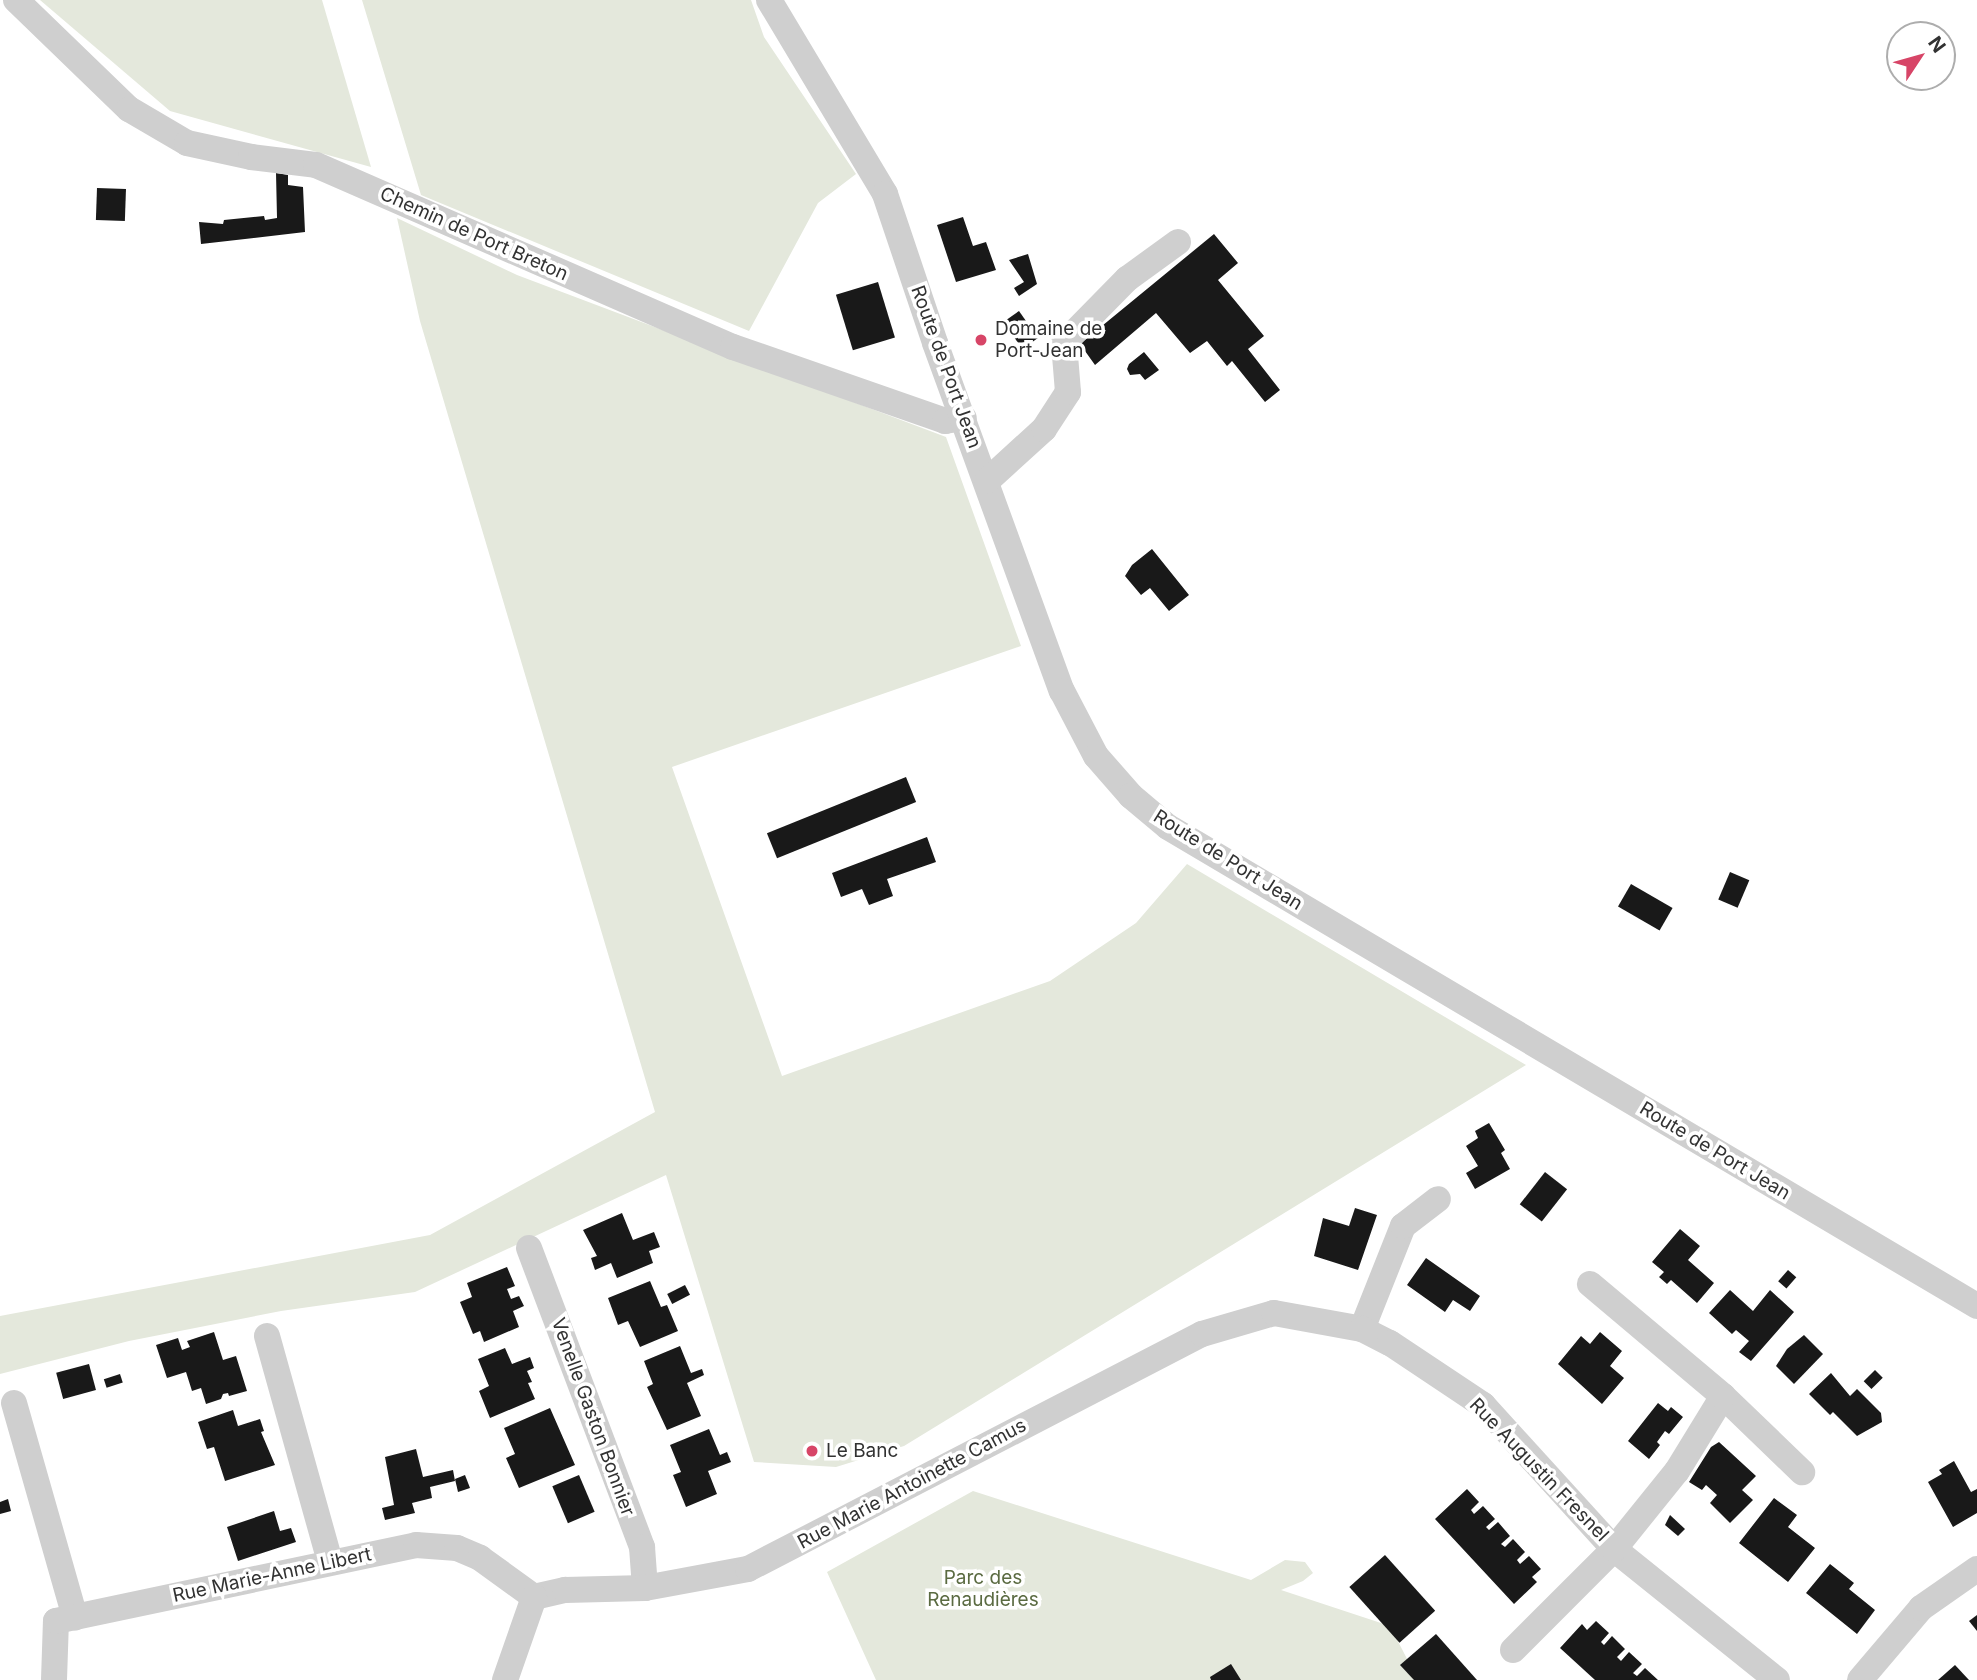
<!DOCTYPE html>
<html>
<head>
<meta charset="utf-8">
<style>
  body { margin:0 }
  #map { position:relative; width:1977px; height:1680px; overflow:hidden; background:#fff; font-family:Inter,sans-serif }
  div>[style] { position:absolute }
  .green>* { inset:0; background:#e4e8dc }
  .building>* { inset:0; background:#191919; transform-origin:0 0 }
  .street>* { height:26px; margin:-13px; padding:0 13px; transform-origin:13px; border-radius:13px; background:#cfcfcf }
  .dots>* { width:19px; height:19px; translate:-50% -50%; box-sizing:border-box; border:4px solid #fff; border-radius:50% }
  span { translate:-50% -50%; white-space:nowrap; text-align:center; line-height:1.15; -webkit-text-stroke:7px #fff; paint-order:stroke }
  .street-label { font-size:19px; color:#323232 }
  .poi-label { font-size:19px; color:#323232 }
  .left { translate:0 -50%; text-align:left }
  .park-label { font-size:19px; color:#5b6b42 }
  .north { position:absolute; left:1886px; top:21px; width:70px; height:70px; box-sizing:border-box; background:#fff; border:2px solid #adadad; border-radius:50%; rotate:54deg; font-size:19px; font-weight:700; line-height:28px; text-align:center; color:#323232 }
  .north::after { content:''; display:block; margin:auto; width:24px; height:32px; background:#d74567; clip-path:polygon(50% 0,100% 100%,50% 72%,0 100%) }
</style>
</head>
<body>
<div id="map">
  <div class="green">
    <div style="clip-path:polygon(40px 0,322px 0,371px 167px,170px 111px)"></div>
    <div style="clip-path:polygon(362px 0,751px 0,764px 37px,856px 174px,818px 203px,749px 331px,421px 195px)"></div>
    <div style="clip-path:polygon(397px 218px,517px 275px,946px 437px,1021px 646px,672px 767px,782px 1076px,1050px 981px,1136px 923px,1187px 864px,1526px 1065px,904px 1446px,836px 1467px,754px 1462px,666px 1175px,415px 1292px,281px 1311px,129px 1341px,0 1374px,0 1316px,430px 1235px,655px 1112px,420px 321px)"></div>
    <div style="clip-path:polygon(973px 1491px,1251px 1580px,1285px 1560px,1305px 1562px,1313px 1573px,1303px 1581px,1281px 1590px,1390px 1626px,1418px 1680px,876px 1680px,827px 1572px)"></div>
  </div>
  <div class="building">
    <div style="clip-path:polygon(276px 173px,288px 175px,288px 185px,303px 187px,305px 232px,201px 244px,199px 222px,223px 224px,224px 220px,264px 216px,265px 220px,277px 218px)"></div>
    <div style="left:97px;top:188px;width:29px;height:32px;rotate:2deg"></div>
    <div style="clip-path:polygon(963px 217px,973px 246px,986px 242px,996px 270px,956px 282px,937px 225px)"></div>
    <div style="clip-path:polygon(1214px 234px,1238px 263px,1218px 280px,1264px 336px,1248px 349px,1280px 390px,1265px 402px,1232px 361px,1227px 366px,1207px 341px,1190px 353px,1156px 313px,1095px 365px,1080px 344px)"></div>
    <div style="clip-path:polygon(1028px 254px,1037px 284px,1019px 296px,1014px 288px,1024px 282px,1009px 260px)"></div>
    <div style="left:878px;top:282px;width:58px;height:44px;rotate:73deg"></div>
    <div style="left:1019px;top:311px;width:33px;height:19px;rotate:55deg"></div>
    <div style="clip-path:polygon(1144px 352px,1159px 370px,1145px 380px,1140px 374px,1130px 375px,1127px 369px,1129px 364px)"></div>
    <div style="clip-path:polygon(1152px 549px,1189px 595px,1169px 611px,1150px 588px,1141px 595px,1125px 576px,1132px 565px)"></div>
    <div style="left:906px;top:777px;width:27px;height:150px;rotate:68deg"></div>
    <div style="clip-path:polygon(927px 837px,936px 862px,887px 879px,893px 896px,869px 905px,862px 889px,841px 897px,832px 873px)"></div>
    <div style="left:1730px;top:872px;width:21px;height:30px;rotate:23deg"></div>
    <div style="left:1631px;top:884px;width:48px;height:26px;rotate:30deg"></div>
    <div style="clip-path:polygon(1489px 1123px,1505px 1150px,1501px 1153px,1510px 1169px,1475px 1189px,1466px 1173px,1478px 1166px,1466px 1146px,1478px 1138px,1475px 1131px)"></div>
    <div style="left:1545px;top:1172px;width:28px;height:41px;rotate:38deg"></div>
    <div style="clip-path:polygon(1355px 1208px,1377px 1215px,1358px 1270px,1314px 1256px,1323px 1218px,1349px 1226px)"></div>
    <div style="clip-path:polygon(622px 1213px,633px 1240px,654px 1232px,660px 1247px,649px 1251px,653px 1263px,617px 1278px,611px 1263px,595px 1270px,591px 1258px,597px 1256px,583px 1230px)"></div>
    <div style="clip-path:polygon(1680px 1229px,1700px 1246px,1688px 1260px,1714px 1283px,1697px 1303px,1671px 1280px,1667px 1284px,1659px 1277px,1664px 1272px,1652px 1262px)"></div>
    <div style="clip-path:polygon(1426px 1258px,1480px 1296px,1470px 1311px,1453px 1300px,1445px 1312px,1407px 1285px)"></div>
    <div style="clip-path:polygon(507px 1267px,515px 1286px,507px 1289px,511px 1299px,519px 1296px,524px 1306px,513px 1311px,519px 1327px,484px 1342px,480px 1331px,473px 1334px,460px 1302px,472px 1297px,467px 1283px)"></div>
    <div style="left:1788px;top:1270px;width:11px;height:15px;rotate:41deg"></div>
    <div style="clip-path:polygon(650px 1281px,661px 1307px,667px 1305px,678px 1331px,640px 1347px,628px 1321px,618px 1325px,608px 1298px)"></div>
    <div style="left:685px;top:1285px;width:11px;height:20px;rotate:63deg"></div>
    <div style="clip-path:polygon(1730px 1290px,1753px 1311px,1770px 1290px,1794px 1312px,1751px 1361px,1739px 1352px,1749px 1341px,1736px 1330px,1732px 1334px,1709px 1313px)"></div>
    <div style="clip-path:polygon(214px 1332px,223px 1360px,236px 1356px,247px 1391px,229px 1396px,228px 1393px,223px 1394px,221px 1399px,206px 1404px,201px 1388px,192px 1391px,186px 1372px,167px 1378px,156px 1345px,178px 1338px,182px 1350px,190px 1347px,187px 1341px)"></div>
    <div style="clip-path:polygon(1600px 1332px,1622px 1351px,1610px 1366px,1624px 1378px,1602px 1404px,1558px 1364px,1581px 1336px,1590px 1344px)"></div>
    <div style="clip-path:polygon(1804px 1335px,1823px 1354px,1794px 1384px,1776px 1366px,1787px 1349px)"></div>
    <div style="clip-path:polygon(680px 1346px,691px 1373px,702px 1369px,704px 1375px,687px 1383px,701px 1416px,667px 1430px,647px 1387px,653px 1384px,644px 1361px)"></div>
    <div style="clip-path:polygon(505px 1348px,512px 1364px,530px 1357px,534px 1368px,527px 1371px,532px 1382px,528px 1383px,535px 1399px,490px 1418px,479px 1391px,489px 1386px,478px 1359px)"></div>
    <div style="left:89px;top:1364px;width:27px;height:34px;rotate:75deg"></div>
    <div style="left:1875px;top:1370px;width:11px;height:16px;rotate:45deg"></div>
    <div style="clip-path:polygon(1831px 1373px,1850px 1396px,1857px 1389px,1881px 1413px,1882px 1422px,1857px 1436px,1833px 1412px,1830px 1415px,1809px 1394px)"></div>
    <div style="left:120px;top:1374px;width:9px;height:17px;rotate:72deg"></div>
    <div style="clip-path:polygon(1658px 1403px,1668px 1411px,1671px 1407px,1683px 1417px,1669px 1434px,1665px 1431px,1657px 1442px,1660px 1445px,1649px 1459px,1628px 1441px)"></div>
    <div style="clip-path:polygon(550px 1408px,575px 1465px,519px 1488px,506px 1458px,515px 1454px,504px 1428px)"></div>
    <div style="clip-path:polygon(233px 1410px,238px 1426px,260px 1419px,264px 1431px,261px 1432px,275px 1465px,225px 1481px,214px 1447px,207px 1449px,198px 1422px)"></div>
    <div style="clip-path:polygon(709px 1429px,720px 1455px,727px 1452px,731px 1462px,708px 1471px,717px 1494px,686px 1507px,673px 1475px,681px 1472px,670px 1445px)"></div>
    <div style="clip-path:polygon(1719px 1442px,1756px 1476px,1742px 1490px,1753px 1500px,1730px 1523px,1710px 1503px,1717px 1495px,1706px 1485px,1702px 1490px,1689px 1482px,1711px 1447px)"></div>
    <div style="clip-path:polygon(416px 1449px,423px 1477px,453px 1470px,455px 1481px,430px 1487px,432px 1498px,412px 1503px,415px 1513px,385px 1520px,382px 1508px,394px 1505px,385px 1457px)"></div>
    <div style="clip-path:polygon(1954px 1461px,1971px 1492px,1977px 1489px,1977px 1513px,1953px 1527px,1928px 1482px,1942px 1474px,1939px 1470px)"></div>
    <div style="clip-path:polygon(465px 1475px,470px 1488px,458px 1492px,455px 1479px)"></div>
    <div style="left:579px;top:1475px;width:40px;height:29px;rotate:67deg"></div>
    <div style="clip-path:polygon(1467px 1489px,1479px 1502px,1471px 1510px,1474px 1514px,1483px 1506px,1495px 1519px,1486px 1527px,1489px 1530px,1498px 1522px,1510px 1536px,1501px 1544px,1505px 1547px,1513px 1539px,1525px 1552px,1517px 1560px,1520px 1564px,1529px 1556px,1541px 1569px,1532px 1577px,1537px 1582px,1514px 1604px,1435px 1519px)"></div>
    <div style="clip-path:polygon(1774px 1498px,1797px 1515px,1788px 1527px,1815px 1548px,1788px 1582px,1739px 1543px)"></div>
    <div style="clip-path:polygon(8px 1499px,11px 1511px,0 1514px,0 1502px)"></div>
    <div style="clip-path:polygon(274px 1511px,280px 1531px,291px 1528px,296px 1542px,238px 1561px,227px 1527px)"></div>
    <div style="clip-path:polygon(1670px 1515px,1685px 1529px,1678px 1536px,1665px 1525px)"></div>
    <div style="left:1385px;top:1555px;width:75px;height:48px;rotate:48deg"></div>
    <div style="clip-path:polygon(1830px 1564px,1854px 1583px,1849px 1589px,1875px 1610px,1857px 1634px,1806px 1593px)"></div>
    <div style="clip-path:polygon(1977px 1615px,1977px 1631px,1969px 1621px)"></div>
    <div style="clip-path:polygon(1596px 1621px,1609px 1633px,1601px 1642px,1604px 1645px,1612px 1636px,1625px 1649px,1617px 1657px,1621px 1661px,1629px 1652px,1642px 1664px,1633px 1673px,1637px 1676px,1645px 1668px,1658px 1680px,1595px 1680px,1560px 1648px,1582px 1624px,1587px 1630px)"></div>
    <div style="clip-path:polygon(1436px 1634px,1477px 1680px,1414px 1680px,1400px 1665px)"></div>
    <div style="clip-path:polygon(1231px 1664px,1241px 1680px,1211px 1680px,1210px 1677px)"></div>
    <div style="clip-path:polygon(1955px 1665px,1969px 1680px,1938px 1680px)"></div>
  </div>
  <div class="street">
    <div style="left:16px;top:0;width:157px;rotate:44deg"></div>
    <div style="left:129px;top:109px;width:67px;rotate:30.4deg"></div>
    <div style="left:187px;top:143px;width:66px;rotate:12.3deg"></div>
    <div style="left:251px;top:157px;width:65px;rotate:7deg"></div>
    <div style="left:316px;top:165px;width:455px;rotate:23.6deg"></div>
    <div style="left:733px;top:347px;width:225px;rotate:19.2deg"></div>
    <div style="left:945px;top:421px;width:19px;rotate:-9deg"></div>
    <div style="left:769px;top:0;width:226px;rotate:59.1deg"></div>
    <div style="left:885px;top:194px;width:157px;rotate:71.4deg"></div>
    <div style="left:935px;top:343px;width:370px;rotate:70deg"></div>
    <div style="left:1062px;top:691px;width:73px;rotate:62.4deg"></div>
    <div style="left:1096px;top:756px;width:53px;rotate:48.8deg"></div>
    <div style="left:1131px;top:796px;width:48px;rotate:40deg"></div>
    <div style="left:1168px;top:827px;width:940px;rotate:30.63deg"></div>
    <div style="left:987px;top:481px;width:77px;rotate:-42.4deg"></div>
    <div style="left:1044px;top:429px;width:44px;rotate:-57deg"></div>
    <div style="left:1068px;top:392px;width:49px;rotate:-94.7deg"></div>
    <div style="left:1064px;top:343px;width:90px;rotate:-45.5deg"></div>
    <div style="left:1127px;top:279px;width:63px;rotate:-36deg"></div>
    <div style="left:529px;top:1248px;width:320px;rotate:69.3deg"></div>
    <div style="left:642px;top:1547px;width:41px;rotate:85.8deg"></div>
    <div style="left:1362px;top:1329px;width:111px;rotate:-68.3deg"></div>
    <div style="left:1403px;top:1226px;width:44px;rotate:-37.6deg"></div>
    <div style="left:267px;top:1336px;width:235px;rotate:74.4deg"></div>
    <div style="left:1723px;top:1396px;width:110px;rotate:43.9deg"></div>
    <div style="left:14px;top:1403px;width:223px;rotate:74.1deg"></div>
    <div style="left:534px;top:1597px;width:32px;rotate:-13deg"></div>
    <div style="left:565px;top:1590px;width:80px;rotate:-1.4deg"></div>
    <div style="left:645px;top:1588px;width:105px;rotate:-10.5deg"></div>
    <div style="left:748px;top:1569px;width:511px;rotate:-27.37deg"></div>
    <div style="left:1202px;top:1334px;width:75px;rotate:-16.3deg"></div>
    <div style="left:1274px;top:1313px;width:89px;rotate:10.3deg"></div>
    <div style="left:1362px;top:1329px;width:31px;rotate:27deg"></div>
    <div style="left:1390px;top:1343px;width:112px;rotate:33.7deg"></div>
    <div style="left:1483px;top:1405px;width:195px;rotate:47.7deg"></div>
    <div style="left:1614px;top:1549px;width:209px;rotate:38.8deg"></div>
    <div style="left:1513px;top:1650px;width:143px;rotate:-45deg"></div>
    <div style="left:1614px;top:1549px;width:100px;rotate:-51.1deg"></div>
    <div style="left:1677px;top:1471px;width:88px;rotate:-58.5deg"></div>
    <div style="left:1723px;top:1396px;width:174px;rotate:-139.9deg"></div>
    <div style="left:54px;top:1680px;width:59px;rotate:-88.1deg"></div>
    <div style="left:56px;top:1621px;width:368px;rotate:-11.9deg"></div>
    <div style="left:416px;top:1545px;width:41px;rotate:4.2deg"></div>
    <div style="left:457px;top:1548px;width:25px;rotate:23deg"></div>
    <div style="left:480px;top:1558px;width:67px;rotate:35.8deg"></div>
    <div style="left:505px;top:1680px;width:88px;rotate:-70.7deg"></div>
    <div style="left:1860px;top:1680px;width:94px;rotate:-49.7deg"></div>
    <div style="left:1921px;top:1608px;width:68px;rotate:-34.9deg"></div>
  </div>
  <div class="dots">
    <div style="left:981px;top:340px;background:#d74567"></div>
    <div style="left:812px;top:1451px;background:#d74567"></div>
  </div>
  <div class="street-label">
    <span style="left:474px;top:234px;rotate:24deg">Chemin de Port Breton</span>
    <span style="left:946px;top:367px;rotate:70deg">Route de Port Jean</span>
    <span style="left:1228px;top:860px;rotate:32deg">Route de Port Jean</span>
    <span style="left:1715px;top:1151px;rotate:31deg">Route de Port Jean</span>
    <span style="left:593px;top:1417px;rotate:70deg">Venelle Gaston Bonnier</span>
    <span style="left:1539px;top:1470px;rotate:46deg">Rue Augustin Fresnel</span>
    <span style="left:912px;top:1484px;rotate:-28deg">Rue Marie Antoinette Camus</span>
    <span style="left:272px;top:1575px;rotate:-12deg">Rue Marie-Anne Libert</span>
  </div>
  <div class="poi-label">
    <span class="left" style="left:995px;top:340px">Domaine de<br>Port-Jean</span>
    <span class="left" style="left:826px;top:1451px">Le Banc</span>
  </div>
  <div class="park-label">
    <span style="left:983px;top:1589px">Parc des<br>Renaudières</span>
  </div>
  <div class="north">N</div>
</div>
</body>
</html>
